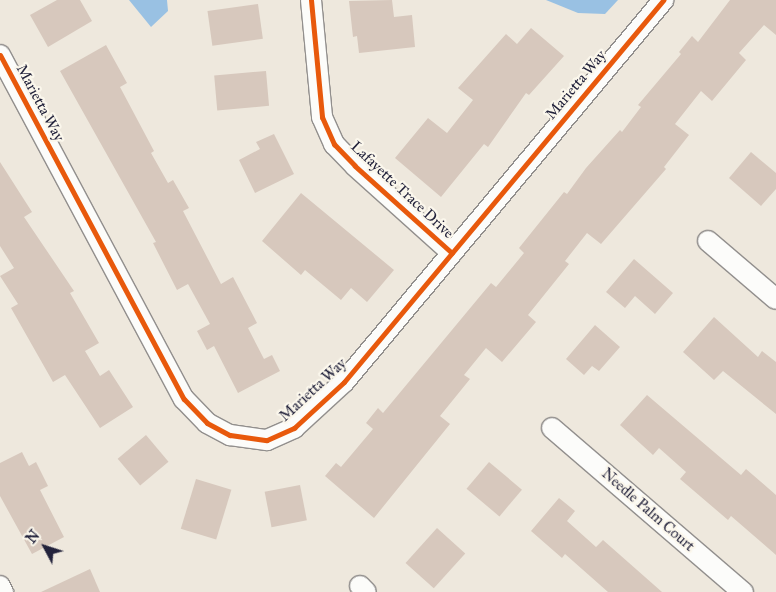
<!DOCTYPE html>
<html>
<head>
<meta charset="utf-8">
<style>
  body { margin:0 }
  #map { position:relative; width:776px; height:592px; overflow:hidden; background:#eee8dd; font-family:"IM FELL Great Primer",serif }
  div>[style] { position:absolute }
  .water>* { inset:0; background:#99c1e3 }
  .building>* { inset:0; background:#d7c8bd; transform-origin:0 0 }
  .roads { filter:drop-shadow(1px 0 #928f8d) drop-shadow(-1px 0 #928f8d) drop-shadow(0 1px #928f8d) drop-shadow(0 -1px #928f8d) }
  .minor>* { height:20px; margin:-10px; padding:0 10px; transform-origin:10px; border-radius:10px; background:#fcfcfa }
  .cycleway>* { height:5px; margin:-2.5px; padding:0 2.5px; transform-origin:2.5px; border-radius:2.5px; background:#e8590c }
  span { translate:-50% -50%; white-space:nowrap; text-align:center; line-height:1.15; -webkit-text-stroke:4.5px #fbf7ec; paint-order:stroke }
  .street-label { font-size:15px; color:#22223b }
  .north { position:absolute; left:20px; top:522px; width:50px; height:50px; -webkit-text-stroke:4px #fbf7ec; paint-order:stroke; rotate:310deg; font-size:14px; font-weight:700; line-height:20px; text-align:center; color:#22223b }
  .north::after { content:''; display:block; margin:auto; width:18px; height:22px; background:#22223b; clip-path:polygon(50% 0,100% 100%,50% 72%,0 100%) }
</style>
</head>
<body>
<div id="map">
  <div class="water">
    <div style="clip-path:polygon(129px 0,167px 0,168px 11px,151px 27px)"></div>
    <div style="clip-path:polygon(546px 0,618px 0,605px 14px,578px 13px)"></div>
  </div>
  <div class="building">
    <div style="clip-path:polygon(57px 0,80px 0,92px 21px,48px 47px,30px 15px)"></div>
    <div style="clip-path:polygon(392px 0,394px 17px,412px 15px,415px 47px,359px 53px,357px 36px,353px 37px,349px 1px)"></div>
    <div style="clip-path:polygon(730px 0,776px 0,776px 35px,764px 25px,739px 53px,746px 60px,712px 101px,701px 91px,675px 124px,689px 135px,664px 167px,666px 169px,601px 244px,587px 233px,565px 261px,569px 264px,528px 315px,536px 322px,502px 362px,486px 348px,464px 375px,470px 379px,440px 416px,450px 424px,374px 518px,325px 476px,336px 463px,341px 467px,373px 429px,366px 423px,378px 408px,383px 413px,491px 283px,496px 287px,524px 253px,519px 248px,564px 192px,567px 194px,586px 168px,620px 130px,622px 132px,641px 107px,638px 105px,681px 54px,679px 52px,692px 36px,698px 42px)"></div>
    <div style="left:258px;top:4px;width:35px;height:51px;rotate:82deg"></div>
    <div style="clip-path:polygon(531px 28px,564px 56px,529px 95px,526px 93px,488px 147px,484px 144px,441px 197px,395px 158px,428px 118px,447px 133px,473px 100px,458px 88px,506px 34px,517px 44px)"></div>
    <div style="clip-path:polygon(106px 45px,127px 83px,120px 87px,154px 151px,151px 153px,168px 183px,173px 180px,189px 208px,183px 211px,221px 284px,233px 277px,257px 323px,248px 328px,264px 359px,272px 355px,280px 371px,238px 393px,214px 346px,207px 350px,197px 331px,210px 324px,188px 284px,177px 290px,153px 243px,156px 242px,60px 71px)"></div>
    <div style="left:266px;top:71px;width:35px;height:52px;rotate:85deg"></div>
    <div style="clip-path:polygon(274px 134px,294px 174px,255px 193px,239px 160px,260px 149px,256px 142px)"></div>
    <div style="clip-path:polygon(751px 152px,776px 173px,776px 189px,761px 206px,729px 178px)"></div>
    <div style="clip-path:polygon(0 162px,32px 212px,24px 217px,74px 291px,70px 293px,99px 343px,85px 351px,100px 376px,109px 370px,133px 407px,100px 428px,65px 375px,53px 382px,11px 308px,18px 304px,0 276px,14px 268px,0 246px)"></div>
    <div style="clip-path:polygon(301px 193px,394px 270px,367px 302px,351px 288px,341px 300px,305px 270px,301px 275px,262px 241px)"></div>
    <div style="clip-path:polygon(634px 259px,673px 293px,655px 314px,635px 296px,625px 308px,606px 292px)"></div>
    <div style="clip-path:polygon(714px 317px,758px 357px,762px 351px,776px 362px,776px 414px,723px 371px,714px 380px,683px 352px)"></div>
    <div style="clip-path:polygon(595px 325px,620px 347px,599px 371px,592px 366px,584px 375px,566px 359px)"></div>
    <div style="clip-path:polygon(647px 395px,741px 475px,746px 469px,776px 495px,776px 555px,731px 516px,728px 520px,680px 479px,686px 472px,659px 448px,653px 455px,620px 425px)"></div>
    <div style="left:146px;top:435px;width:35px;height:37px;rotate:50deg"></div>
    <div style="clip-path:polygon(22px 452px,29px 466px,36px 462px,48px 486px,40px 490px,64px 537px,32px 554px,0 496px,0 463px)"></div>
    <div style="left:489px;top:462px;width:43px;height:35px;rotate:40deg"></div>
    <div style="left:196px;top:479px;width:37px;height:52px;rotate:17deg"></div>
    <div style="left:300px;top:485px;width:36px;height:36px;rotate:79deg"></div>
    <div style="clip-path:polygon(559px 498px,575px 511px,567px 521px,596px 547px,603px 540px,662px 592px,608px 592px,565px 554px,562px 558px,531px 531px)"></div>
    <div style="left:437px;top:528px;width:38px;height:47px;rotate:42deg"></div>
    <div style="clip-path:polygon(90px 569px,100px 592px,41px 592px)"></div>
  </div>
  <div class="roads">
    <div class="minor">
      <div style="left:311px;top:0;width:118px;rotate:84.6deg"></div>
      <div style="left:322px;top:117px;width:30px;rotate:66deg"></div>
      <div style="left:334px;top:144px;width:30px;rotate:46deg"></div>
      <div style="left:355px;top:166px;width:130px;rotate:41.9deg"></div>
      <div style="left:0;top:55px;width:390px;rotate:61.9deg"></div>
      <div style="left:184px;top:399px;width:33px;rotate:46deg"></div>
      <div style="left:207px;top:423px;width:26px;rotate:28deg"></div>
      <div style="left:230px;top:435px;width:37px;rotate:8deg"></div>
      <div style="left:267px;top:440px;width:30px;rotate:-24deg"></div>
      <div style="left:294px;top:428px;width:68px;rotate:-42.6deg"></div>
      <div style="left:344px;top:382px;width:498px;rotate:-50.1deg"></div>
      <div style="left:708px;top:241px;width:89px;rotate:40.5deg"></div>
      <div style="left:552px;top:428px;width:252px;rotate:40.7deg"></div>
      <div style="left:0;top:586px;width:7px;rotate:63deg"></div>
      <div style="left:360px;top:586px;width:8px;rotate:45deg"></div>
    </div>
  </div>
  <div class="cycleway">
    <div style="left:311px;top:0;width:118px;rotate:84.6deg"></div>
    <div style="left:322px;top:117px;width:30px;rotate:66deg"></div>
    <div style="left:334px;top:144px;width:30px;rotate:46deg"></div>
    <div style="left:355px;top:166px;width:130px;rotate:41.9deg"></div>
    <div style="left:0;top:55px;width:390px;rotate:61.9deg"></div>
    <div style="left:184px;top:399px;width:33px;rotate:46deg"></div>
    <div style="left:207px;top:423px;width:26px;rotate:28deg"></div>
    <div style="left:230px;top:435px;width:37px;rotate:8deg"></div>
    <div style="left:267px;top:440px;width:30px;rotate:-24deg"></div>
    <div style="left:294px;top:428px;width:68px;rotate:-42.6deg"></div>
    <div style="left:344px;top:382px;width:498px;rotate:-50.1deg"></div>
  </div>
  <div class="street-label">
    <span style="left:576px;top:85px;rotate:-50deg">Marietta Way</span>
    <span style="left:40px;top:103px;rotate:62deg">Marietta Way</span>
    <span style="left:402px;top:190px;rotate:43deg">Lafayette Trace Drive</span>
    <span style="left:313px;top:390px;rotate:-43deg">Marietta Way</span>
    <span style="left:648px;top:510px;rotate:41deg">Needle Palm Court</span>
  </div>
  <div class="north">N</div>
</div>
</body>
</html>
